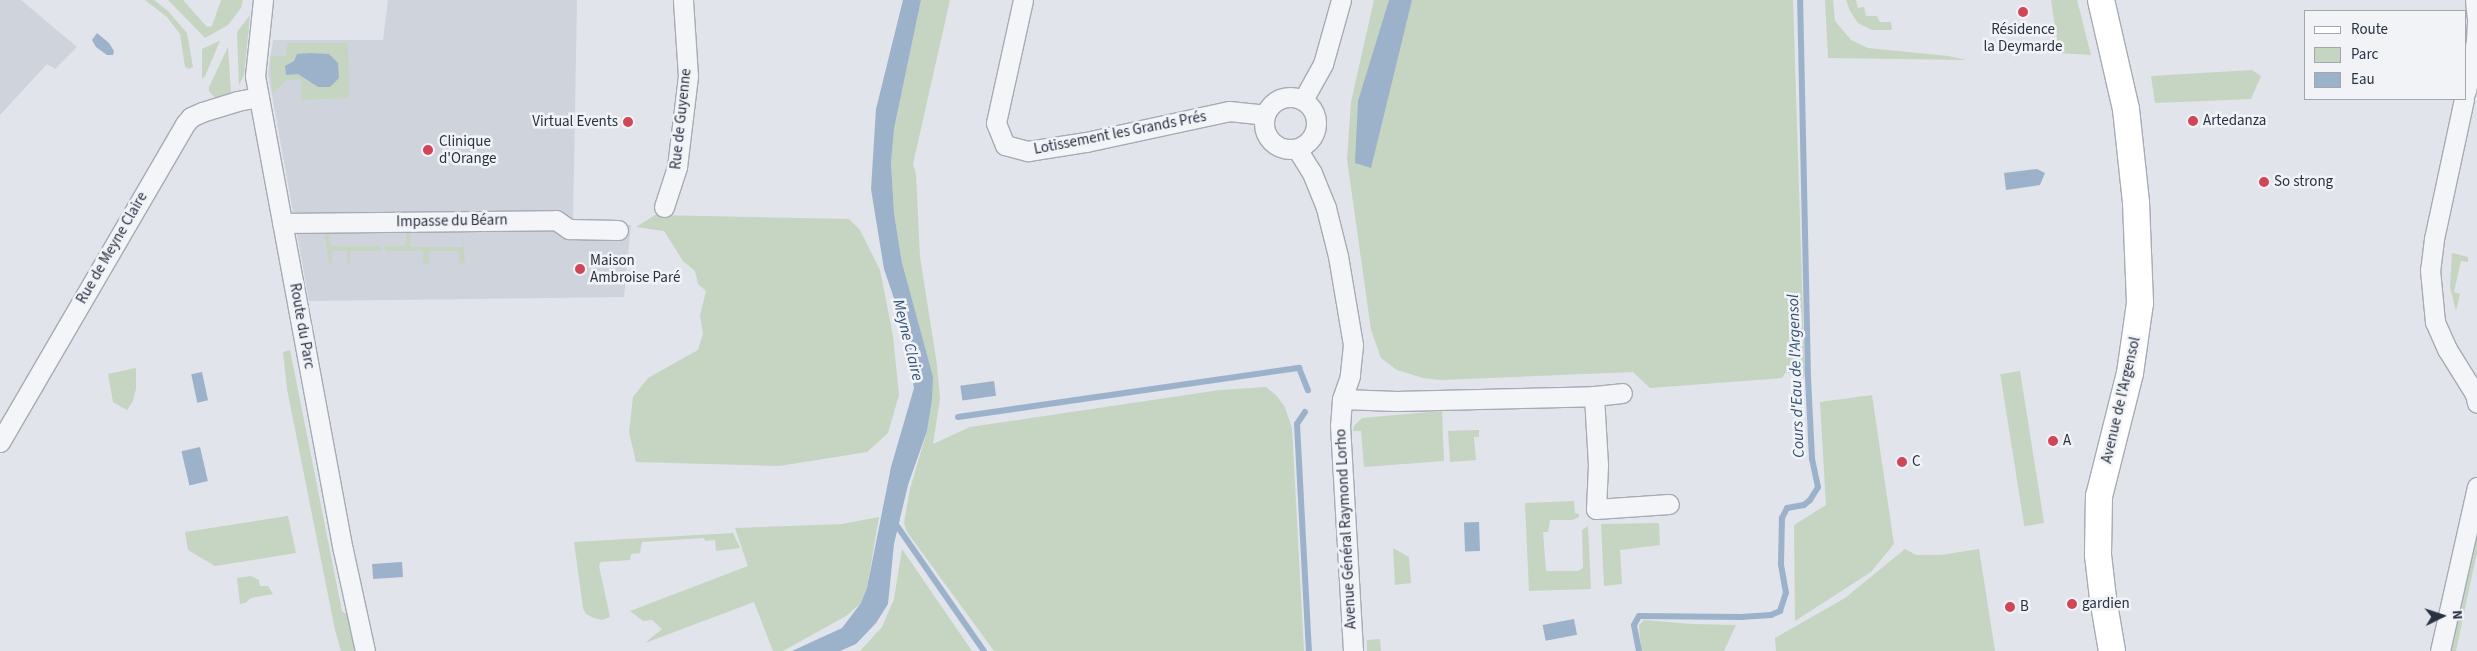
<!DOCTYPE html>
<html>
<head>
<meta charset="utf-8">
<style>
  body { margin:0 }
  #map { position:relative; width:2477px; height:651px; overflow:hidden; background:#e1e4ea; font-family:"Source Sans 3",sans-serif }
  div>[style] { position:absolute }
  .built>* { inset:0; background:#cfd3dc }
  .green>* { inset:0; background:#c6d4c2; transform-origin:0 0 }
  .water>* { inset:0; background:#9cb2cb; transform-origin:0 0 }
  .stream>* { height:6px; margin:-3px; padding:0 3px; transform-origin:3px; border-radius:3px; background:#9cb2cb }
  .roads { filter:drop-shadow(1px 0 #a6abb4) drop-shadow(-1px 0 #a6abb4) drop-shadow(0 1px #a6abb4) drop-shadow(0 -1px #a6abb4) }
  .street>* { height:19px; margin:-9.5px; padding:0 9.5px; transform-origin:9.5px; border-radius:9.5px; background:#f4f5f8 }
  .street>.ring { margin:-9.5px; padding:0; box-sizing:content-box; background:none; border:19px solid #f4f5f8; border-radius:50% }
  .secondary>* { height:26px; margin:-13px; padding:0 13px; transform-origin:13px; border-radius:13px; background:#fff }
  .dots>* { width:14px; height:14px; translate:-50% -50%; box-sizing:border-box; border:2px solid #f1f3f7; border-radius:50% }
  span { translate:-50% -50%; white-space:nowrap; text-align:center; line-height:1.15; -webkit-text-stroke:5px #f1f3f7; paint-order:stroke }
  .poi-label { font-size:15px; color:#293242 }
  .left { translate:0 -50%; text-align:left }
  .right { translate:-100% -50%; text-align:right }
  .street-label { font-size:15px; color:#293242 }
  .water-label { font-size:16px; color:#325077; font-style:italic }
  .legend { position:absolute; left:2304px; top:10px; width:162px; height:90px; box-sizing:border-box; background:#f1f3f7; border:1px solid #a1a6af; margin:0; padding:6px 9px; list-style:none; font-size:15px; color:#293242 }
  .legend li { display:flex; align-items:center; gap:10px; height:25px }
  .legend b { width:25px; border:1px solid #a1a6af }
  .north { position:absolute; left:2417px; top:591px; width:50px; height:50px; -webkit-text-stroke:4px #f1f3f7; paint-order:stroke; rotate:86deg; font-size:14px; font-weight:700; line-height:20px; text-align:center; color:#293242 }
  .north::after { content:''; display:block; margin:auto; width:18px; height:22px; background:#293242; clip-path:polygon(50% 0,100% 100%,50% 72%,0 100%) }
</style>
</head>
<body>
<div id="map">
  <div class="built">
    <div style="clip-path:polygon(0 0,21px 0,77px 47px,55px 69px,47px 64px,0 115px)"></div>
    <div style="clip-path:polygon(388px 0,577px 0,573px 224px,631px 225px,624px 297px,309px 301px,268px 73px,273px 40px,383px 40px)"></div>
  </div>
  <div class="green">
    <div style="clip-path:polygon(145px 0,154px 0,168px 11px,187px 33px,193px 67px,189px 69px,185px 67px,180px 34px,167px 17px)"></div>
    <div style="clip-path:polygon(168px 0,183px 0,207px 27px,212px 26px,221px 0,243px 0,241px 8px,228px 25px,205px 38px)"></div>
    <div style="clip-path:polygon(921px 0,950px 0,913px 164px,916px 174px,920px 257px,937px 365px,940px 399px,933px 444px,970px 427px,1220px 390px,1266px 387px,1276px 395px,1285px 407px,1292px 428px,1304px 651px,994px 651px,907px 532px,904px 523px,910px 489px,927px 431px,932px 400px,902px 263px,894px 213px,891px 163px,894px 129px)"></div>
    <div style="clip-path:polygon(1374px 0,1793px 0,1805px 377px,1786px 372px,1782px 378px,1650px 388px,1633px 372px,1441px 380px,1423px 378px,1397px 370px,1381px 358px,1371px 330px,1347px 159px,1351px 102px)"></div>
    <div style="clip-path:polygon(1825px 0,1833px 0,1835px 21px,1851px 40px,1868px 48px,1948px 56px,1967px 60px,1828px 58px)"></div>
    <div style="clip-path:polygon(1846px 0,1856px 0,1858px 8px,1864px 7px,1866px 16px,1877px 16px,1880px 22px,1891px 22px,1892px 30px,1872px 30px,1858px 23px,1850px 11px)"></div>
    <div style="clip-path:polygon(2051px 0,2077px 0,2091px 55px,2059px 53px)"></div>
    <div style="clip-path:polygon(250px 15px,244px 75px,239px 85px,237px 32px)"></div>
    <div style="clip-path:polygon(219px 41px,220px 41px,205px 76px,202px 79px,202px 49px)"></div>
    <div style="clip-path:polygon(287px 43px,348px 43px,349px 98px,301px 100px,301px 79px,287px 80px,272px 93px,270px 56px,286px 56px)"></div>
    <div style="clip-path:polygon(228px 47px,231px 93px,215px 98px,209px 91px,209px 87px)"></div>
    <div style="clip-path:polygon(2252px 70px,2261px 76px,2251px 99px,2155px 103px,2151px 76px)"></div>
    <div style="clip-path:polygon(655px 215px,849px 219px,860px 230px,880px 270px,893px 336px,899px 395px,888px 433px,867px 452px,779px 466px,636px 462px,629px 432px,633px 397px,648px 378px,698px 350px,703px 334px,700px 315px,706px 291px,698px 284px,695px 271px,683px 261px,664px 231px,636px 227px)"></div>
    <div style="clip-path:polygon(329px 233px,330px 246px,381px 246px,381px 251px,350px 251px,350px 264px,347px 264px,347px 251px,332px 251px,332px 264px,329px 263px,325px 236px)"></div>
    <div style="clip-path:polygon(406px 233px,410px 233px,410px 247px,463px 247px,463px 234px,465px 262px,459px 264px,459px 251px,429px 251px,429px 264px,423px 264px,423px 251px,385px 251px,385px 246px,406px 246px)"></div>
    <div style="clip-path:polygon(2452px 253px,2468px 257px,2468px 262px,2461px 261px,2454px 292px,2460px 294px,2456px 311px,2450px 287px)"></div>
    <div style="clip-path:polygon(290px 350px,342px 611px,350px 617px,356px 651px,341px 651px,335px 630px,287px 389px,283px 352px)"></div>
    <div style="clip-path:polygon(136px 368px,136px 389px,133px 401px,127px 410px,113px 402px,108px 374px)"></div>
    <div style="left:2020px;top:371px;width:154px;height:20px;rotate:81deg"></div>
    <div style="clip-path:polygon(1872px 395px,1894px 544px,1871px 572px,1795px 621px,1794px 525px,1826px 505px,1820px 402px)"></div>
    <div style="clip-path:polygon(1442px 411px,1444px 461px,1364px 467px,1361px 431px,1353px 431px,1354px 426px,1362px 418px)"></div>
    <div style="clip-path:polygon(1479px 430px,1479px 437px,1474px 437px,1476px 460px,1450px 462px,1448px 431px)"></div>
    <div style="clip-path:polygon(1574px 501px,1575px 513px,1579px 514px,1579px 517px,1572px 520px,1550px 520px,1548px 532px,1543px 532px,1546px 571px,1578px 571px,1583px 568px,1582px 530px,1588px 526px,1591px 589px,1529px 591px,1525px 503px)"></div>
    <div style="clip-path:polygon(288px 516px,296px 553px,215px 566px,188px 550px,185px 532px)"></div>
    <div style="clip-path:polygon(879px 517px,867px 588px,861px 603px,846px 616px,783px 651px,773px 651px,754px 602px,645px 643px,662px 629px,652px 620px,643px 621px,630px 611px,748px 566px,735px 528px,842px 524px)"></div>
    <div style="clip-path:polygon(1659px 523px,1660px 545px,1620px 550px,1622px 584px,1604px 586px,1601px 524px)"></div>
    <div style="clip-path:polygon(2477px 529px,2477px 552px,2456px 651px,2450px 651px)"></div>
    <div style="clip-path:polygon(733px 533px,740px 548px,716px 551px,715px 540px,705px 541px,704px 538px,642px 542px,640px 553px,631px 554px,630px 560px,601px 562px,599px 566px,610px 617px,602px 620px,594px 618px,586px 614px,583px 608px,574px 542px)"></div>
    <div style="clip-path:polygon(1393px 548px,1409px 557px,1411px 583px,1395px 585px)"></div>
    <div style="clip-path:polygon(902px 549px,972px 651px,860px 651px,882px 627px,894px 599px)"></div>
    <div style="clip-path:polygon(1905px 549px,1916px 555px,1941px 555px,1979px 549px,1995px 651px,1776px 651px,1775px 638px,1845px 598px)"></div>
    <div style="clip-path:polygon(251px 576px,259px 580px,260px 586px,268px 586px,273px 594px,251px 598px,245px 603px,240px 604px,237px 578px)"></div>
    <div style="clip-path:polygon(1644px 620px,1692px 624px,1736px 625px,1724px 651px,1641px 651px,1639px 625px)"></div>
    <div style="clip-path:polygon(1380px 639px,1381px 651px,1367px 651px,1367px 640px)"></div>
  </div>
  <div class="water">
    <div style="clip-path:polygon(903px 0,921px 0,894px 129px,891px 163px,894px 213px,902px 263px,933px 377px,932px 400px,927px 431px,908px 485px,894px 544px,888px 604px,876px 623px,856px 644px,840px 651px,792px 651px,842px 628px,861px 603px,867px 588px,891px 467px,914px 388px,902px 322px,884px 269px,871px 189px,876px 109px)"></div>
    <div style="clip-path:polygon(1389px 0,1412px 0,1371px 168px,1355px 163px,1358px 101px)"></div>
    <div style="clip-path:polygon(97px 33px,109px 43px,114px 51px,113px 55px,107px 55px,96px 47px,92px 40px)"></div>
    <div style="clip-path:polygon(310px 53px,329px 54px,338px 63px,339px 78px,330px 87px,318px 87px,298px 74px,286px 75px,285px 66px,294px 61px,297px 54px)"></div>
    <div style="clip-path:polygon(2037px 169px,2045px 173px,2040px 185px,2006px 190px,2004px 173px)"></div>
    <div style="left:202px;top:372px;width:29px;height:11px;rotate:78deg"></div>
    <div style="left:994px;top:381px;width:15px;height:34px;rotate:82deg"></div>
    <div style="left:200px;top:447px;width:35px;height:19px;rotate:77deg"></div>
    <div style="left:1479px;top:522px;width:29px;height:15px;rotate:88deg"></div>
    <div style="left:402px;top:562px;width:15px;height:30px;rotate:86deg"></div>
    <div style="left:1574px;top:619px;width:16px;height:32px;rotate:79deg"></div>
  </div>
  <div class="stream">
    <div style="left:1305px;top:412px;width:14px;rotate:124deg"></div>
    <div style="left:1297px;top:424px;width:227px;rotate:87deg"></div>
    <div style="left:958px;top:417px;width:345px;rotate:-8.2deg"></div>
    <div style="left:1299px;top:368px;width:24px;rotate:68deg"></div>
    <div style="left:895px;top:523px;width:156px;rotate:55.2deg"></div>
    <div style="left:1639px;top:651px;width:26px;rotate:-101deg"></div>
    <div style="left:1634px;top:625px;width:10px;rotate:-61deg"></div>
    <div style="left:1639px;top:616px;width:102px;rotate:0.6deg"></div>
    <div style="left:1741px;top:617px;width:30px;rotate:-4deg"></div>
    <div style="left:1771px;top:615px;width:10px;rotate:-24deg"></div>
    <div style="left:1780px;top:611px;width:19px;rotate:-72deg"></div>
    <div style="left:1786px;top:593px;width:29px;rotate:-100deg"></div>
    <div style="left:1781px;top:564px;width:46px;rotate:-88.8deg"></div>
    <div style="left:1782px;top:518px;width:11px;rotate:-63deg"></div>
    <div style="left:1787px;top:508px;width:17px;rotate:-10deg"></div>
    <div style="left:1804px;top:505px;width:8px;rotate:-40deg"></div>
    <div style="left:1810px;top:500px;width:15px;rotate:-58deg"></div>
    <div style="left:1818px;top:487px;width:29px;rotate:-102deg"></div>
    <div style="left:1812px;top:459px;width:83px;rotate:-92.8deg"></div>
    <div style="left:1808px;top:376px;width:376px;rotate:-91.2deg"></div>
  </div>
  <div class="roads">
    <div class="street">
      <div style="left:263px;top:0;width:76px;rotate:96deg"></div>
      <div style="left:255px;top:76px;width:482px;rotate:79.5deg"></div>
      <div style="left:343px;top:550px;width:103px;rotate:77.7deg"></div>
      <div style="left:1023px;top:0;width:126px;rotate:102.4deg"></div>
      <div style="left:996px;top:123px;width:24px;rotate:68deg"></div>
      <div style="left:1005px;top:145px;width:24px;rotate:15deg"></div>
      <div style="left:1028px;top:151px;width:59px;rotate:-8.8deg"></div>
      <div style="left:1086px;top:142px;width:146px;rotate:-12.2deg"></div>
      <div style="left:1229px;top:111px;width:36px;rotate:6deg"></div>
      <div style="left:2475px;top:0;width:18px;rotate:84deg"></div>
      <div style="left:2466px;top:91px;width:51px;rotate:-78.7deg"></div>
      <div style="left:2476px;top:41px;width:18px;rotate:-87deg"></div>
      <div class="ring" style="left:1264px;top:97px;width:33px;height:33px"></div>
      <div style="left:2464px;top:99px;width:143px;rotate:102.1deg"></div>
      <div style="left:2434px;top:239px;width:31px;rotate:97deg"></div>
      <div style="left:2430px;top:270px;width:52px;rotate:84.5deg"></div>
      <div style="left:2435px;top:322px;width:30px;rotate:66deg"></div>
      <div style="left:2447px;top:349px;width:53px;rotate:58.1deg"></div>
      <div style="left:2475px;top:394px;width:9px;rotate:77deg"></div>
      <div style="left:1303px;top:100px;width:41px;rotate:-60.9deg"></div>
      <div style="left:1323px;top:64px;width:66px;rotate:-74.3deg"></div>
      <div style="left:1297px;top:149px;width:28px;rotate:58deg"></div>
      <div style="left:1312px;top:173px;width:38px;rotate:68deg"></div>
      <div style="left:1326px;top:208px;width:49px;rotate:76deg"></div>
      <div style="left:1338px;top:256px;width:90px;rotate:80.4deg"></div>
      <div style="left:1353px;top:345px;width:31px;rotate:96deg"></div>
      <div style="left:1350px;top:376px;width:24px;rotate:109deg"></div>
      <div style="left:1342px;top:399px;width:26px;rotate:94deg"></div>
      <div style="left:1340px;top:425px;width:226px;rotate:86.7deg"></div>
      <div style="left:664px;top:207px;width:42px;rotate:-72deg"></div>
      <div style="left:677px;top:167px;width:92px;rotate:-83.1deg"></div>
      <div style="left:688px;top:76px;width:76px;rotate:-93.8deg"></div>
      <div style="left:282px;top:223px;width:274px;rotate:-0.6deg"></div>
      <div style="left:556px;top:220px;width:16px;rotate:35deg"></div>
      <div style="left:569px;top:229px;width:49px;rotate:1.2deg"></div>
      <div style="left:1594px;top:396px;width:28px;rotate:-6deg"></div>
      <div style="left:1342px;top:399px;width:54px;rotate:2.1deg"></div>
      <div style="left:1396px;top:401px;width:198px;rotate:-1.4deg"></div>
      <div style="left:1594px;top:396px;width:69px;rotate:86.7deg"></div>
      <div style="left:1598px;top:465px;width:44px;rotate:92.6deg"></div>
      <div style="left:1596px;top:509px;width:73px;rotate:-3.9deg"></div>
      <div style="left:0;top:442px;width:368px;rotate:-59.8deg"></div>
      <div style="left:185px;top:124px;width:9px;rotate:-49deg"></div>
      <div style="left:191px;top:117px;width:12px;rotate:-24deg"></div>
      <div style="left:202px;top:112px;width:37px;rotate:-17deg"></div>
      <div style="left:237px;top:101px;width:22px;rotate:-10deg"></div>
      <div style="left:2440px;top:651px;width:168px;rotate:-77.3deg"></div>
    </div>
    <div class="secondary">
      <div style="left:2101px;top:0;width:112px;rotate:77.1deg"></div>
      <div style="left:2126px;top:109px;width:95px;rotate:83.9deg"></div>
      <div style="left:2136px;top:203px;width:100px;rotate:87.7deg"></div>
      <div style="left:2140px;top:303px;width:71px;rotate:98.1deg"></div>
      <div style="left:2130px;top:373px;width:127px;rotate:104.1deg"></div>
      <div style="left:2099px;top:496px;width:59px;rotate:91deg"></div>
      <div style="left:2098px;top:555px;width:43px;rotate:83.4deg"></div>
      <div style="left:2103px;top:598px;width:54px;rotate:80.4deg"></div>
    </div>
  </div>
  <div class="dots">
    <div style="left:2023px;top:12px;background:#d14557"></div>
    <div style="left:2193px;top:121px;background:#d14557"></div>
    <div style="left:628px;top:122px;background:#d14557"></div>
    <div style="left:428px;top:150px;background:#d14557"></div>
    <div style="left:2264px;top:182px;background:#d14557"></div>
    <div style="left:580px;top:269px;background:#d14557"></div>
    <div style="left:2053px;top:441px;background:#d14557"></div>
    <div style="left:1902px;top:462px;background:#d14557"></div>
    <div style="left:2072px;top:604px;background:#d14557"></div>
    <div style="left:2010px;top:607px;background:#d14557"></div>
  </div>
  <div class="poi-label">
    <span style="left:2023px;top:38px">Résidence<br>la Deymarde</span>
    <span class="left" style="left:2203px;top:121px">Artedanza</span>
    <span class="right" style="left:618px;top:122px">Virtual Events</span>
    <span class="left" style="left:439px;top:150px">Clinique<br>d'Orange</span>
    <span class="left" style="left:2274px;top:182px">So strong</span>
    <span class="left" style="left:590px;top:269px">Maison<br>Ambroise Paré</span>
    <span class="left" style="left:2063px;top:441px">A</span>
    <span class="left" style="left:1912px;top:462px">C</span>
    <span class="left" style="left:2082px;top:604px">gardien</span>
    <span class="left" style="left:2020px;top:607px">B</span>
  </div>
  <div class="street-label">
    <span style="left:681px;top:119px;rotate:-84deg">Rue de Guyenne</span>
    <span style="left:1120px;top:133px;rotate:-11deg">Lotissement les Grands Prés</span>
    <span style="left:452px;top:221px;rotate:-1deg">Impasse du Béarn</span>
    <span style="left:112px;top:248px;rotate:-60deg">Rue de Meyne Claire</span>
    <span style="left:302px;top:326px;rotate:80deg">Route du Parc</span>
    <span style="left:2121px;top:400px;rotate:-77deg">Avenue de l'Argensol</span>
    <span style="left:1346px;top:529px;rotate:-93deg">Avenue Général Raymond Lorho</span>
  </div>
  <div class="water-label">
    <span style="left:908px;top:340px;rotate:76deg">Meyne Claire</span>
    <span style="left:1796px;top:376px;rotate:-92deg">Cours d'Eau de l'Argensol</span>
  </div>
  <ul class="legend">
  <li><b style="height:6px;background:#fff"></b>Route</li>
  <li><b style="height:14px;background:#c6d4c2"></b>Parc</li>
  <li><b style="height:14px;background:#9cb2cb"></b>Eau</li>
  </ul>
  <div class="north">N</div>
</div>
</body>
</html>
